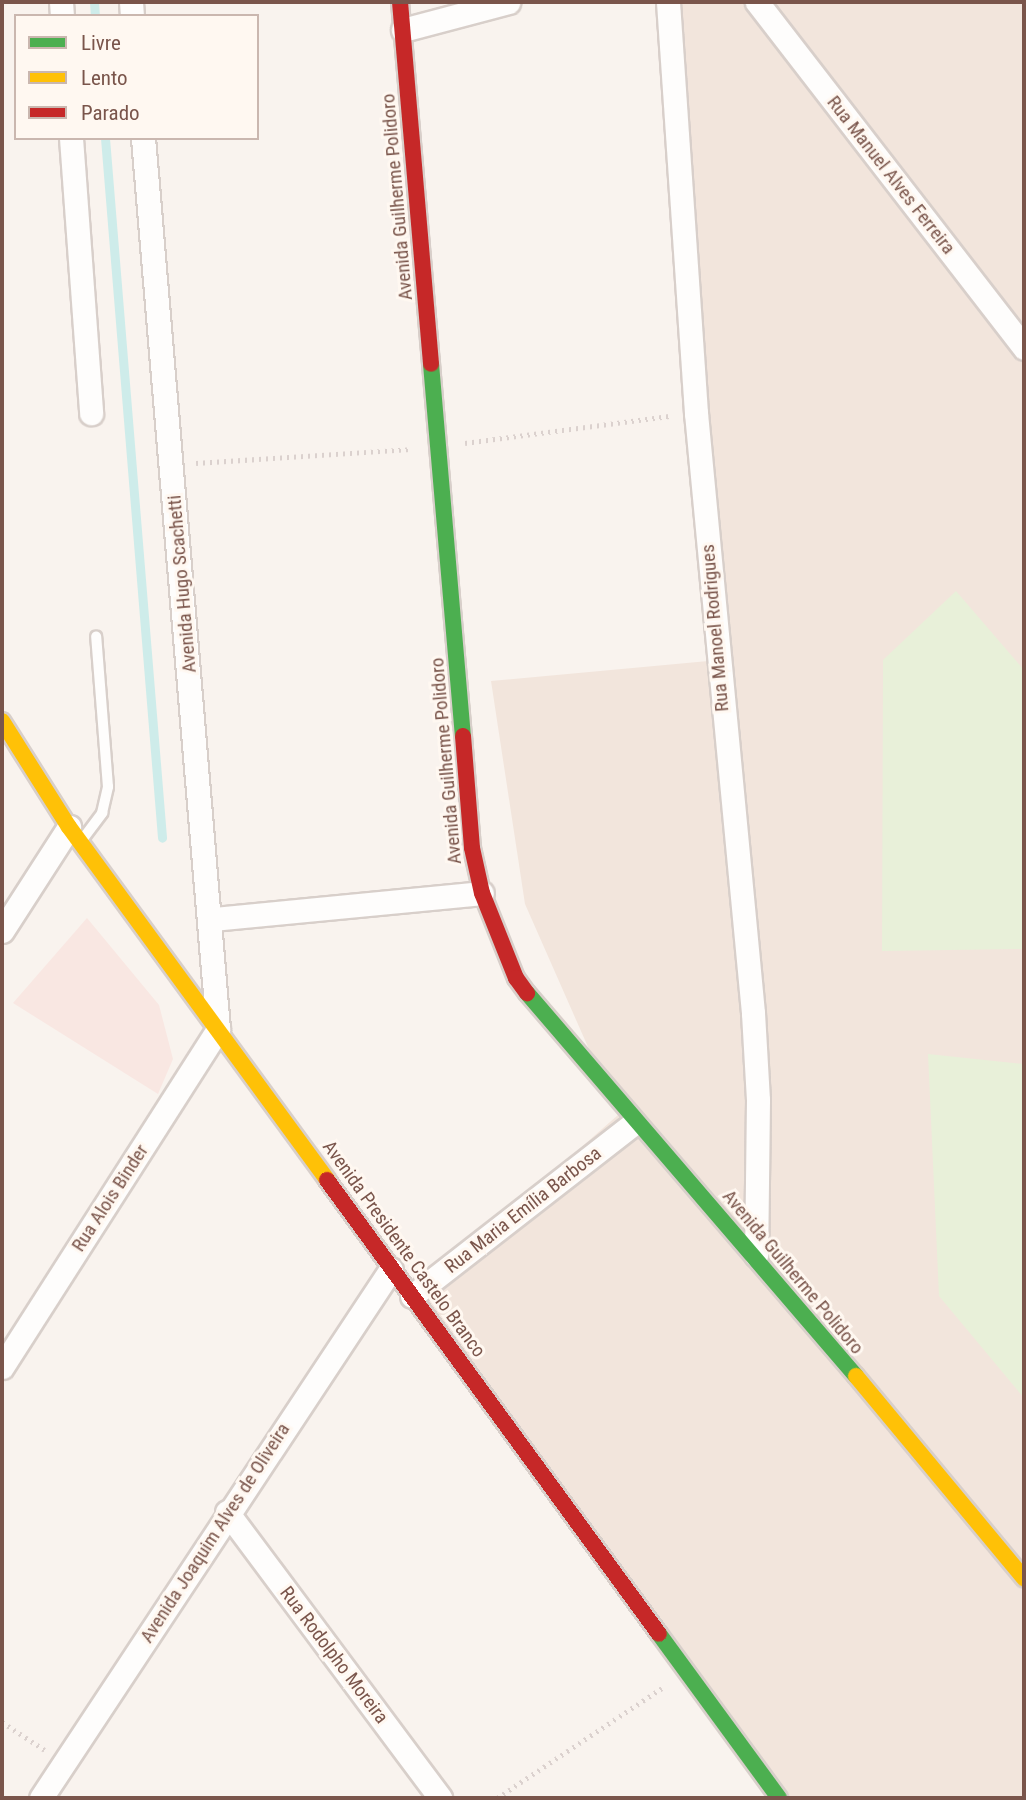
<!DOCTYPE html>
<html>
<head>
<meta charset="utf-8">
<style>
  body { margin:0 }
  #map { position:relative; width:1026px; height:1800px; overflow:hidden; background:#f9f3ee; font-family:"Roboto Condensed",sans-serif }
  div>[style] { position:absolute }
  .residential>* { inset:0; background:#f2e5dc }
  .commercial>* { inset:0; background:#f9e7e2 }
  .green>* { inset:0; background:#e8f0d9 }
  .stream>* { height:9px; margin:-4.5px; padding:0 4.5px; transform-origin:4.5px; border-radius:4.5px; background:#ceecea }
  .path>* { height:4.5px; margin-top:-2.25px; transform-origin:0; background:repeating-linear-gradient(90deg,#dbd1ce 0 2px,transparent 0 7px) }
  .roads { filter:drop-shadow(2px 0 #d8cfca) drop-shadow(-2px 0 #d8cfca) drop-shadow(0 2px #d8cfca) drop-shadow(0 -2px #d8cfca) }
  .lane>* { height:10px; margin:-5px; padding:0 5px; transform-origin:5px; border-radius:5px; background:#fefdfc }
  .street>* { height:23px; margin:-11.5px; padding:0 11.5px; transform-origin:11.5px; border-radius:11.5px; background:#fefdfc }
  .fast>* { height:16px; margin:-8px; padding:0 8px; transform-origin:8px; border-radius:8px; background:#4caf50 }
  .slow>* { height:16px; margin:-8px; padding:0 8px; transform-origin:8px; border-radius:8px; background:#ffc107 }
  .jam>* { height:16px; margin:-8px; padding:0 8px; transform-origin:8px; border-radius:8px; background:#c62828 }
  span { translate:-50% -50%; white-space:nowrap; text-align:center; line-height:1.15; -webkit-text-stroke:6px #fff8f1; paint-order:stroke }
  .street-label { font-size:19px; color:#7a554b }
  .frame { position:absolute; inset:0; border:4px solid #7a554b; pointer-events:none }
  .legend { position:absolute; left:14px; top:14px; width:245px; height:126px; box-sizing:border-box; background:#fff8f1; border:2px solid #cab7af; margin:0; padding:9px 12px; list-style:none; font-size:21px; color:#7a554b }
  .legend li { display:flex; align-items:center; gap:14px; height:35px }
  .legend b { width:35px; border:2px solid #cab7af }
</style>
</head>
<body>
<div id="map">
  <div class="residential">
    <div style="clip-path:polygon(676px 2px,1024px 2px,1024px 1798px,768px 1798px,407px 1300px,618px 1115px,525px 904px,491px 681px,730px 659px)"></div>
  </div>
  <div class="commercial">
    <div style="clip-path:polygon(87px 918px,159px 1005px,173px 1059px,158px 1094px,13px 1003px)"></div>
  </div>
  <div class="green">
    <div style="clip-path:polygon(956px 591px,1024px 670px,1024px 949px,882px 951px,883px 660px)"></div>
    <div style="clip-path:polygon(928px 1054px,1024px 1064px,1024px 1398px,939px 1296px)"></div>
  </div>
  <div class="stream">
    <div style="left:94px;top:2px;width:14px;rotate:86deg"></div>
    <div style="left:105px;top:138px;width:702px;rotate:85.34deg"></div>
  </div>
  <div class="path">
    <div style="left:465px;top:443px;width:208px;rotate:-7.5deg"></div>
    <div style="left:196px;top:463px;width:215px;rotate:-3.7deg"></div>
    <div style="left:2px;top:1722px;width:51px;rotate:33.1deg"></div>
    <div style="left:497px;top:1798px;width:198px;rotate:-33.7deg"></div>
  </div>
  <div class="roads">
    <div class="lane">
      <div style="left:82px;top:840px;width:34px;rotate:-53deg"></div>
      <div style="left:102px;top:813px;width:27px;rotate:-77deg"></div>
      <div style="left:108px;top:787px;width:151px;rotate:-94.5deg"></div>
    </div>
    <div class="street">
      <div style="left:61px;top:2px;width:14px;rotate:86deg"></div>
      <div style="left:131px;top:2px;width:14px;rotate:86deg"></div>
      <div style="left:668px;top:2px;width:412px;rotate:86.1deg"></div>
      <div style="left:696px;top:413px;width:603px;rotate:84.57deg"></div>
      <div style="left:753px;top:1013px;width:87px;rotate:86.7deg"></div>
      <div style="left:758px;top:1100px;width:155px;rotate:90.7deg"></div>
      <div style="left:757px;top:2px;width:437px;rotate:52.3deg"></div>
      <div style="left:403px;top:30px;width:109px;rotate:-14.9deg"></div>
      <div style="left:71px;top:138px;width:276px;rotate:85.8deg"></div>
      <div style="left:213px;top:919px;width:270px;rotate:-5.5deg"></div>
      <div style="left:2px;top:931px;width:124px;rotate:-57.2deg"></div>
      <div style="left:412px;top:1296px;width:281px;rotate:-37.9deg"></div>
      <div style="left:2px;top:1367px;width:401px;rotate:-57.4deg"></div>
      <div style="left:218px;top:1029px;width:894px;rotate:-94.81deg"></div>
      <div style="left:227px;top:1512px;width:357px;rotate:53.3deg"></div>
      <div style="left:41px;top:1798px;width:634px;rotate:-56.51deg"></div>
    </div>
    <div class="fast">
      <div style="left:431px;top:364px;width:373px;rotate:85.1deg"></div>
      <div style="left:527px;top:993px;width:505px;rotate:49.34deg"></div>
      <div style="left:659px;top:1634px;width:203px;rotate:53.8deg"></div>
    </div>
    <div class="slow">
      <div style="left:2px;top:721px;width:125px;rotate:57.7deg"></div>
      <div style="left:69px;top:827px;width:437px;rotate:53.8deg"></div>
      <div style="left:856px;top:1376px;width:263px;rotate:50.3deg"></div>
    </div>
    <div class="jam">
      <div style="left:400px;top:2px;width:363px;rotate:85.1deg"></div>
      <div style="left:463px;top:736px;width:112px;rotate:85.4deg"></div>
      <div style="left:472px;top:848px;width:46px;rotate:77.5deg"></div>
      <div style="left:482px;top:893px;width:92px;rotate:68.2deg"></div>
      <div style="left:516px;top:978px;width:19px;rotate:54deg"></div>
      <div style="left:327px;top:1180px;width:562px;rotate:53.82deg"></div>
    </div>
  </div>
  <div class="street-label">
    <span style="left:891px;top:175px;rotate:52deg">Rua Manuel Alves Ferreira</span>
    <span style="left:397px;top:197px;rotate:-95deg">Avenida Guilherme Polidoro</span>
    <span style="left:182px;top:584px;rotate:-95deg">Avenida Hugo Scachetti</span>
    <span style="left:715px;top:628px;rotate:-95deg">Rua Manoel Rodrigues</span>
    <span style="left:446px;top:761px;rotate:-95deg">Avenida Guilherme Polidoro</span>
    <span style="left:110px;top:1198px;rotate:-57deg">Rua Alois Binder</span>
    <span style="left:523px;top:1210px;rotate:-38deg">Rua Maria Emília Barbosa</span>
    <span style="left:404px;top:1249px;rotate:54deg">Avenida Presidente Castelo Branco</span>
    <span style="left:793px;top:1272px;rotate:50deg">Avenida Guilherme Polidoro</span>
    <span style="left:215px;top:1533px;rotate:-57deg">Avenida Joaquim Alves de Oliveira</span>
    <span style="left:334px;top:1655px;rotate:53deg">Rua Rodolpho Moreira</span>
  </div>
  <div class="frame"></div>
  <ul class="legend">
  <li><b style="height:9px;background:#4caf50"></b>Livre</li>
  <li><b style="height:9px;background:#ffc107"></b>Lento</li>
  <li><b style="height:9px;background:#c62828"></b>Parado</li>
  </ul>
</div>
</body>
</html>
